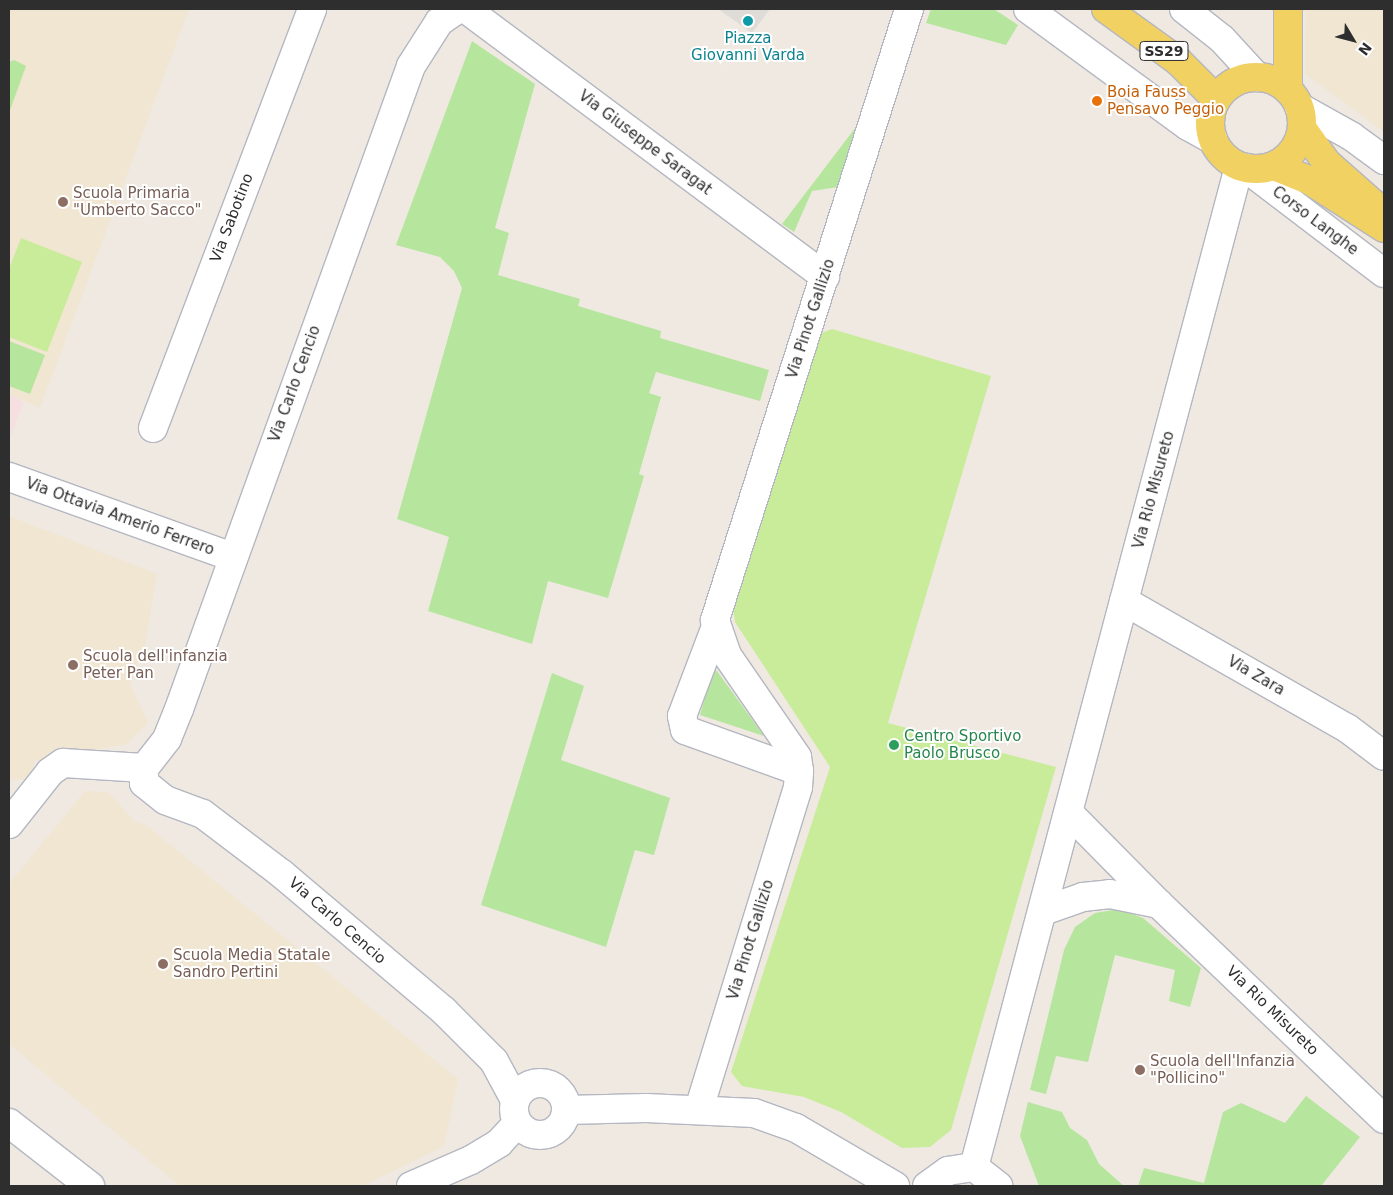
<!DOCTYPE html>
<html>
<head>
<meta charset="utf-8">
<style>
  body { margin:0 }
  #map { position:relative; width:1393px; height:1195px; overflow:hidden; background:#efe9e1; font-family:"DejaVu Sans",sans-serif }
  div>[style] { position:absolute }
  .education>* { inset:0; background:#f0e6d1 }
  .medical>* { inset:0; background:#f5dfe0 }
  .green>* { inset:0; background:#b6e59e }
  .pitch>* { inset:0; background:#c9ec9a }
  .plaza>* { inset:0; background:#dfdcd8 }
  .roads { filter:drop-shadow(1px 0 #b4b7c1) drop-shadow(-1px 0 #b4b7c1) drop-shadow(0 1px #b4b7c1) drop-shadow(0 -1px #b4b7c1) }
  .minor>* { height:28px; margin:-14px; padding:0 14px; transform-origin:14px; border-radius:14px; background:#fff }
  .minor>.ring { margin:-14px; padding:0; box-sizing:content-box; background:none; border:28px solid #fff; border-radius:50% }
  .major>* { height:28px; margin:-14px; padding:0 14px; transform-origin:14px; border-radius:14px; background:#f2d163 }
  .major>.ring { margin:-14px; padding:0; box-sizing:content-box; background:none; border:28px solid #f2d163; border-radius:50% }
  .dots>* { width:14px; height:14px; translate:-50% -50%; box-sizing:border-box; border:2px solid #fff; border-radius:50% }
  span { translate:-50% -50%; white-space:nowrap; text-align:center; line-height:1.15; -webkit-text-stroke:4px #fff; paint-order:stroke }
  .shield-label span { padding:1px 4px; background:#fff; border:1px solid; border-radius:4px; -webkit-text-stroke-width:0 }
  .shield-label { font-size:14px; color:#2e2e2e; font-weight:700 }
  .culture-label { font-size:15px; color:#0d838f }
  .food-label { font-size:15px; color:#c56008 }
  .left { translate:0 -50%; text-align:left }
  .street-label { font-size:15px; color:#2e2e2e }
  .education-label { font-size:15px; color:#785e54 }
  .leisure-label { font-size:15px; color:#27864d }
  .frame { position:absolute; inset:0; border:10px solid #2e2e2e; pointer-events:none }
  .north { position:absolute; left:1328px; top:15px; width:50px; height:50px; -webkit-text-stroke:4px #fff; paint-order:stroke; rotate:127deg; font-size:14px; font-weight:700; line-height:20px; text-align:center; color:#2e2e2e }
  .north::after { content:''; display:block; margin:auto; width:18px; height:22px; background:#2e2e2e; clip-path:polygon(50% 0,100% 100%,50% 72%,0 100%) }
</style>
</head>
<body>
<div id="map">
  <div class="education">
    <div style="clip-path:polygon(9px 9px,189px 9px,40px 408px,9px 394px)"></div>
    <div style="clip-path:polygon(1306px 9px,1384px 9px,1384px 132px,1305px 74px)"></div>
    <div style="clip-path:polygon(9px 516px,157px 574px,145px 645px,130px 685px,148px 722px,127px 744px,35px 761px,29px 780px,9px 779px)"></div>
    <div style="clip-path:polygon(85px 791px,108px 792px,135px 822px,146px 825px,458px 1079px,444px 1146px,362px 1186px,180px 1186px,9px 1044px,9px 884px)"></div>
  </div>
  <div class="medical">
    <div style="clip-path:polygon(9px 394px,24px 402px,9px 440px)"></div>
  </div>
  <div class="green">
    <div style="clip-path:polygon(931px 9px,994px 9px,1018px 25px,1006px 45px,926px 23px)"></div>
    <div style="clip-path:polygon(472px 41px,535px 84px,495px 228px,509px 233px,498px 275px,580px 299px,578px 306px,661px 331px,660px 338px,769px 370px,760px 401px,656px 372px,649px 393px,661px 397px,639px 474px,644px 476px,608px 598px,548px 581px,532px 644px,428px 611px,449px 537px,397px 519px,462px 288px,454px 271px,440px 257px,396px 245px)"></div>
    <div style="clip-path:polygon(14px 60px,26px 66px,9px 113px,9px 62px)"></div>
    <div style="clip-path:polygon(859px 123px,838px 187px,812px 191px,794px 232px,782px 224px)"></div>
    <div style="clip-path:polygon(9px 341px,45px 355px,30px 394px,9px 386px)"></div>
    <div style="clip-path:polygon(714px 667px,764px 736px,700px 715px)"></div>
    <div style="clip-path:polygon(552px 673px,584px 686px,561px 760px,670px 798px,654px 855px,635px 850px,606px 947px,481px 905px)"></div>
    <div style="clip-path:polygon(1119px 909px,1143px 918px,1201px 968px,1190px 1007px,1169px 1001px,1175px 970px,1115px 955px,1088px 1062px,1056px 1056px,1046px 1094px,1030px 1090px,1064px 950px,1075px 927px,1095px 913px)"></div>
    <div style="clip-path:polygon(1306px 1096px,1360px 1137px,1321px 1186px,1138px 1186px,1144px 1168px,1204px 1183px,1223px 1112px,1241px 1103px,1285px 1123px)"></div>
    <div style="clip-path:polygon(1028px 1102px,1062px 1112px,1070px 1128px,1087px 1140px,1099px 1164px,1124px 1186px,1039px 1186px,1020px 1136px)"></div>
  </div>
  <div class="pitch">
    <div style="clip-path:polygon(21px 238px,82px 262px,47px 352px,9px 337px,9px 269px)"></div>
    <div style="clip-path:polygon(832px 329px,991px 376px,888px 723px,1056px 767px,951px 1130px,930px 1147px,902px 1148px,841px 1112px,804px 1097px,742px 1086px,731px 1072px,830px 767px,735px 622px,733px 608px,819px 334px)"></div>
  </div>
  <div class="plaza">
    <div style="clip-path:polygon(718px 9px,770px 9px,752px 33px)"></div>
  </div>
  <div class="roads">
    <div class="minor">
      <div style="left:458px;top:9px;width:23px;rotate:146deg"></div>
      <div style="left:439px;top:22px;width:52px;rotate:122.5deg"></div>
      <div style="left:411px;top:66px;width:684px;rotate:109.84deg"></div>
      <div style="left:179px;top:709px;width:32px;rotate:112deg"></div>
      <div style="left:167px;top:739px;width:37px;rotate:128deg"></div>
      <div style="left:144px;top:768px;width:15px;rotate:90deg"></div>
      <div style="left:144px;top:783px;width:27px;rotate:39deg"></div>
      <div style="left:165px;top:800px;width:40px;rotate:20.2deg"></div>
      <div style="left:203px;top:814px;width:99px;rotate:37.2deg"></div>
      <div style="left:282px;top:874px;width:211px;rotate:40.2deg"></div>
      <div style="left:443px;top:1010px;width:72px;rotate:45deg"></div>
      <div style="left:494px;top:1061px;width:44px;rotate:61.7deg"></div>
      <div style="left:466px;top:9px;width:448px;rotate:36.7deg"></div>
      <div style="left:1028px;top:9px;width:198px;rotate:36.2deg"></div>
      <div style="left:1188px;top:126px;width:29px;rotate:29deg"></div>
      <div style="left:1184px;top:9px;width:48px;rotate:38.3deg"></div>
      <div style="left:1222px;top:39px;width:52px;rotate:47.4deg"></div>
      <div style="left:1299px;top:107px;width:60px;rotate:29.1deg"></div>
      <div style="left:1351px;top:136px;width:41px;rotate:36deg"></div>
      <div style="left:1246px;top:168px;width:173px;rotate:37.3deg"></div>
      <div style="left:153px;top:428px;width:448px;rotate:-69.2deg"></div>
      <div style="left:9px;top:477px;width:237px;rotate:19.7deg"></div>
      <div style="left:1124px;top:601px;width:257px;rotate:29.7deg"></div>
      <div style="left:1347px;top:728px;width:46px;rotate:37.1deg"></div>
      <div style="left:715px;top:629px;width:93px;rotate:110.8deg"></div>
      <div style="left:682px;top:716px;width:14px;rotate:78deg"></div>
      <div style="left:685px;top:730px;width:121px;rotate:19.8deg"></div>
      <div style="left:9px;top:824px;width:66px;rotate:-51.7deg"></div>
      <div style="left:50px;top:772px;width:16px;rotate:-35deg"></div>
      <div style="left:63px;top:763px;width:81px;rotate:3.5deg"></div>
      <div style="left:1159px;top:904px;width:311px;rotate:43.7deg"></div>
      <div style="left:1043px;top:911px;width:42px;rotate:-19.3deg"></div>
      <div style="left:1083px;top:897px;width:27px;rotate:-6deg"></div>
      <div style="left:1110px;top:894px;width:50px;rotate:11.5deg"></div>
      <div style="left:1159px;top:904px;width:128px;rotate:-134.7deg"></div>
      <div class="ring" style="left:514px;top:1083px;width:24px;height:24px"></div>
      <div style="left:699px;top:1109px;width:337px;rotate:-72.9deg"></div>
      <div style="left:798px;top:787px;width:16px;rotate:-86deg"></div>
      <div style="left:799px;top:771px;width:14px;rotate:-98deg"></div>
      <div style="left:797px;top:757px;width:124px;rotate:-124.5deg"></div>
      <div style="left:727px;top:655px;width:37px;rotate:-109deg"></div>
      <div style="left:715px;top:620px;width:641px;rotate:-72.38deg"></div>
      <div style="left:566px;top:1110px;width:80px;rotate:-1.4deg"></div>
      <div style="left:646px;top:1108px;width:108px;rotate:2.7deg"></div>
      <div style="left:754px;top:1113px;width:45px;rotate:19.7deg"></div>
      <div style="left:796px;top:1128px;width:115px;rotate:30.4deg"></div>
      <div style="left:9px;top:1123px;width:103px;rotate:37.9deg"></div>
      <div style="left:974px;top:1167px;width:1035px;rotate:-75.16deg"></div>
      <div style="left:411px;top:1186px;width:65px;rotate:-23.4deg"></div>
      <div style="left:471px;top:1160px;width:33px;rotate:-31deg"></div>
      <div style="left:499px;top:1143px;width:26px;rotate:-47deg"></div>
      <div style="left:927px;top:1186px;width:26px;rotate:-36deg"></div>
      <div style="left:948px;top:1171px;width:26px;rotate:-9deg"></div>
      <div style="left:974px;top:1167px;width:31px;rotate:38deg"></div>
    </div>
    <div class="major">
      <div style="left:1106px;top:9px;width:89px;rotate:35.8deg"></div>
      <div style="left:1178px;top:61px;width:54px;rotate:45deg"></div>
      <div style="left:1288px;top:9px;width:81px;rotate:90deg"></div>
      <div class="ring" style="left:1210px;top:77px;width:64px;height:64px"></div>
      <div style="left:1302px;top:128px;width:43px;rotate:54.5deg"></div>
      <div style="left:1327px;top:163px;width:68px;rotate:41.4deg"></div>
      <div style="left:1274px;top:166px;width:38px;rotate:22deg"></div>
      <div style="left:1309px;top:180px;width:89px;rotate:32.6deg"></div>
    </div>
  </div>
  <div class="dots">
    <div style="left:748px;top:21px;background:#0f9aa8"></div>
    <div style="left:1097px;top:101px;background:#e8710a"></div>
    <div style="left:63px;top:202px;background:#8d6e63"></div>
    <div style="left:73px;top:665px;background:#8d6e63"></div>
    <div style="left:894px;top:745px;background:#2e9e5b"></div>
    <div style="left:163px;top:964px;background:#8d6e63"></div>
    <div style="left:1140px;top:1070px;background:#8d6e63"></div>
  </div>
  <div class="shield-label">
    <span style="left:1164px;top:51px">SS29</span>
  </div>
  <div class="culture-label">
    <span style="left:748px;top:47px">Piazza<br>Giovanni Varda</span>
  </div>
  <div class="food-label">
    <span class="left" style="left:1107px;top:101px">Boia Fauss<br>Pensavo Peggio</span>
  </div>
  <div class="street-label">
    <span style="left:645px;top:143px;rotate:37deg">Via Giuseppe Saragat</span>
    <span style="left:232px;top:218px;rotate:-69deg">Via Sabotino</span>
    <span style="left:1315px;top:221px;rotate:37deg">Corso Langhe</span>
    <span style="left:811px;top:319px;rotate:-72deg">Via Pinot Gallizio</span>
    <span style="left:295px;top:384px;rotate:-70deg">Via Carlo Cencio</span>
    <span style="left:1154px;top:490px;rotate:-75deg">Via Rio Misureto</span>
    <span style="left:120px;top:517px;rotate:20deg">Via Ottavia Amerio Ferrero</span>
    <span style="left:1256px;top:676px;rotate:30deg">Via Zara</span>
    <span style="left:337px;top:921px;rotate:41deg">Via Carlo Cencio</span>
    <span style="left:751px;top:940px;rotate:-73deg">Via Pinot Gallizio</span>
    <span style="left:1272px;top:1011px;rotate:44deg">Via Rio Misureto</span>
  </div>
  <div class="education-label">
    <span class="left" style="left:73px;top:202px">Scuola Primaria<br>"Umberto Sacco"</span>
    <span class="left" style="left:83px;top:665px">Scuola dell'infanzia<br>Peter Pan</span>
    <span class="left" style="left:173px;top:964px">Scuola Media Statale<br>Sandro Pertini</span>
    <span class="left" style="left:1150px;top:1070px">Scuola dell'Infanzia<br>"Pollicino"</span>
  </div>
  <div class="leisure-label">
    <span class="left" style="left:904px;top:745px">Centro Sportivo<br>Paolo Brusco</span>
  </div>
  <div class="frame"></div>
  <div class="north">N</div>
</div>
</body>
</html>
